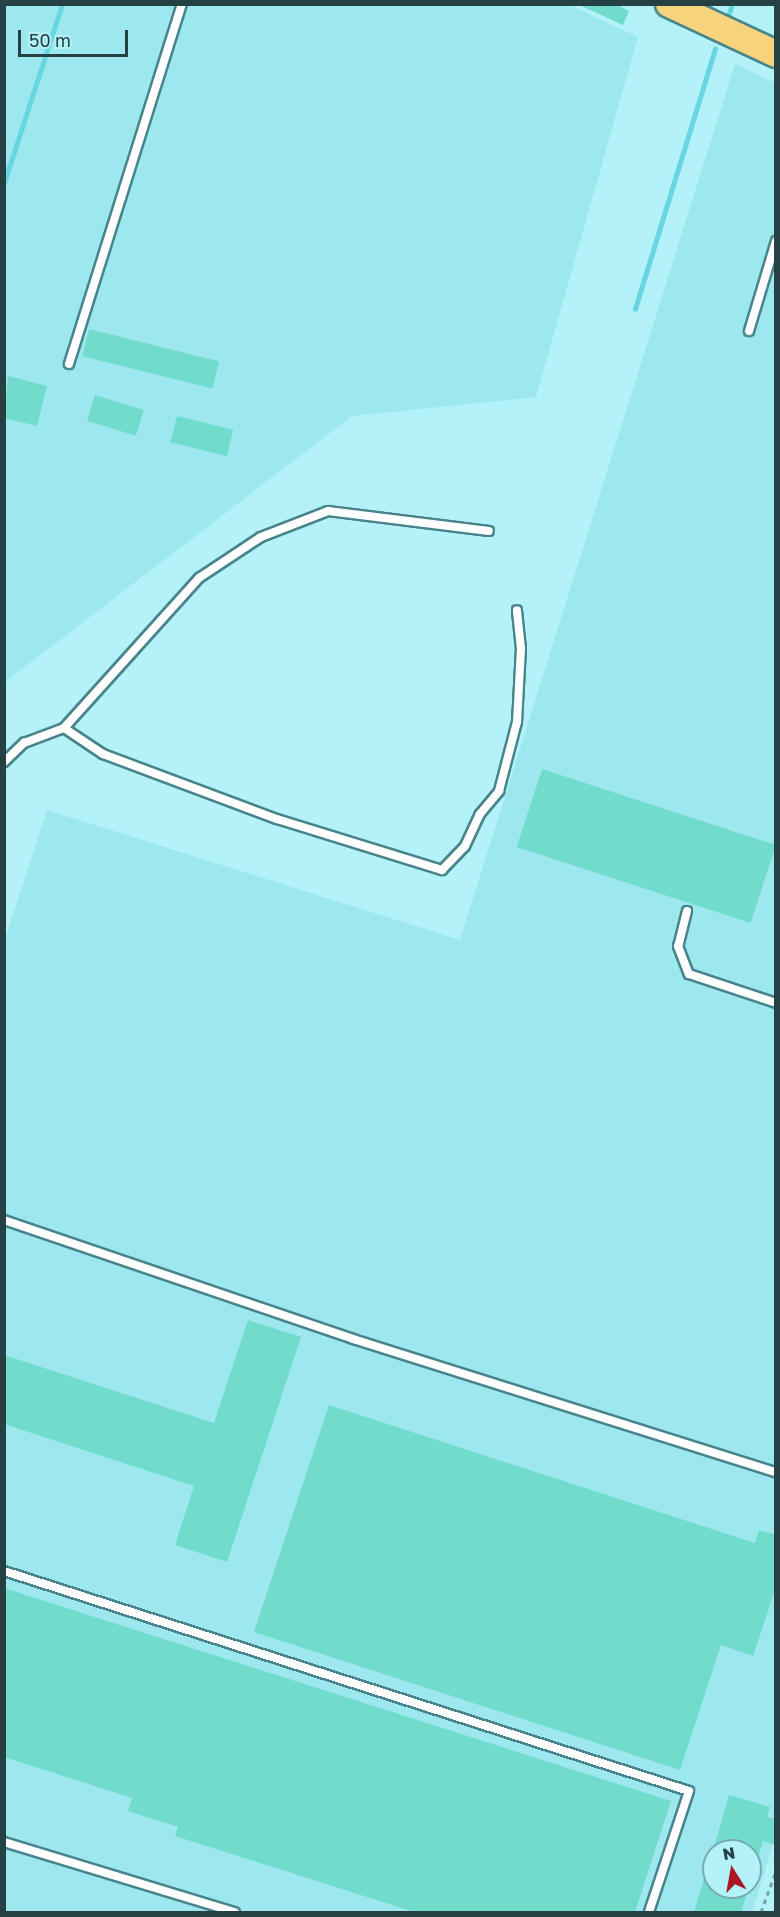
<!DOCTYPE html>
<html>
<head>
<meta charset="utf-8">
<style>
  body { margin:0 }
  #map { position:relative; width:780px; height:1917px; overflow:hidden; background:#b2f2f8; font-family:"Golos Text",sans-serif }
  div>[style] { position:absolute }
  .built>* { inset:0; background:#9de8ef }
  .stream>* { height:4.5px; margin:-2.25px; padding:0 2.25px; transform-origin:2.25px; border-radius:2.25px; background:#67d6e0 }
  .building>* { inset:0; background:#71dccc; transform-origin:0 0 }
  .path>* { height:3px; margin-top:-1.5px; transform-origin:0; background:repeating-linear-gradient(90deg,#74a4a8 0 4.5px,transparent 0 9px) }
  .roads { filter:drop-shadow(2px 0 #47858b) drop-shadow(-2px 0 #47858b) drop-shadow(0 2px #47858b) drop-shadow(0 -2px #47858b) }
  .service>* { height:8px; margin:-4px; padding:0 4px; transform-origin:4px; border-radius:4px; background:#fff }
  .primary>* { height:26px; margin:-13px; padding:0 13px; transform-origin:13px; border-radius:13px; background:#f7d37b }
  span { translate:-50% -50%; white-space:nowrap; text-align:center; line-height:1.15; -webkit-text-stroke:6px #b2f2f8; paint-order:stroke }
  .frame { position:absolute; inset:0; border:6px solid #264143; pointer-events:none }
  .north { position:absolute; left:702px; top:1839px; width:60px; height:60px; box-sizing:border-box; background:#b2f2f8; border:2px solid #7aabb0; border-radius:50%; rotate:349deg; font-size:16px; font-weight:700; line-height:24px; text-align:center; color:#264143 }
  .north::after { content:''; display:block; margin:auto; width:21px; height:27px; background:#ab1727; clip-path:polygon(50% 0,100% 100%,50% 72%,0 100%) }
  .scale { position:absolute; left:18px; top:30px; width:110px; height:27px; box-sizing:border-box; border:3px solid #264143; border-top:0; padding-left:8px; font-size:18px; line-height:21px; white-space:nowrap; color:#264143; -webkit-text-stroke:4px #b2f2f8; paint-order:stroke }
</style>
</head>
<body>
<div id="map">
  <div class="built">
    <div style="clip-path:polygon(568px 4px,638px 37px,536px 397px,352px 416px,5px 682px,5px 5px)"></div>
    <div style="clip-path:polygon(evenodd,735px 64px,776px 83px,776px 1835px,752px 1912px,5px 1912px,4px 942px,47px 810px,460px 940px,735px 64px,714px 1851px,750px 1851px,750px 1887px,714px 1887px,714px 1851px)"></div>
  </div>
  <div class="stream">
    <div style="left:728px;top:17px;width:14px;rotate:-73deg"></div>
    <div style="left:4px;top:183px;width:188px;rotate:-72deg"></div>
    <div style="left:635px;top:309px;width:272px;rotate:-72.9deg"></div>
  </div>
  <div class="building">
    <div style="clip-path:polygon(577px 4px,615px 4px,629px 11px,623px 25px)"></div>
    <div style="left:89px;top:329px;width:134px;height:28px;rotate:14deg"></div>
    <div style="clip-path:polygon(8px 376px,47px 386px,37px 426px,4px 418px)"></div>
    <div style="left:95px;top:395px;width:51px;height:27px;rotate:17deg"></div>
    <div style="left:177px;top:416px;width:58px;height:27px;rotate:14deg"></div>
    <div style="left:542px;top:769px;width:246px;height:82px;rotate:18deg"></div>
    <div style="clip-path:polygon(248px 1320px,301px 1337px,227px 1562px,175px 1545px,194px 1486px,4px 1424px,4px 1355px,214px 1423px)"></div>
    <div style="clip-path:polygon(329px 1405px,755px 1543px,759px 1530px,776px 1535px,776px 1587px,753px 1656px,721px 1645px,680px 1770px,254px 1632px)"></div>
    <div style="clip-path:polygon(4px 1588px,671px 1801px,635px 1912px,414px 1912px,175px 1836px,178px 1827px,128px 1811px,132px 1798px,4px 1757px)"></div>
    <div style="clip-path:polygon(729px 1795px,770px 1807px,767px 1817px,776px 1819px,776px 1845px,763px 1841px,753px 1873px,750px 1851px,713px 1851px)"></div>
    <div style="clip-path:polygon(711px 1856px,714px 1887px,749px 1887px,741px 1912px,694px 1912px)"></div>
  </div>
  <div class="path">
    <div style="left:761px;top:1912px;width:44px;rotate:-69.9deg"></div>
  </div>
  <div class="roads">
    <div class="service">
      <div style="left:749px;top:331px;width:94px;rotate:-73.3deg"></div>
      <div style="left:69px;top:364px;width:377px;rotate:-72.6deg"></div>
      <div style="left:64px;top:728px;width:47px;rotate:33.7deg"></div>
      <div style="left:103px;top:754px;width:186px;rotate:20.5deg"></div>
      <div style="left:277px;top:819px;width:173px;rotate:17.2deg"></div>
      <div style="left:442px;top:870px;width:33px;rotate:-46deg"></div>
      <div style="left:465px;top:846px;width:35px;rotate:-65deg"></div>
      <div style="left:480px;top:814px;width:30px;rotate:-50deg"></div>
      <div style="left:499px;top:791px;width:71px;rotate:-75.4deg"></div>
      <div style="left:517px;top:722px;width:73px;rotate:-86.9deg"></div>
      <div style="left:521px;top:649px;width:39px;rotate:-96deg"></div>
      <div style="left:4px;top:762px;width:28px;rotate:-44deg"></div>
      <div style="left:24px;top:743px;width:43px;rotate:-20.6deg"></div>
      <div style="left:64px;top:728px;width:202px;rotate:-48deg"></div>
      <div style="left:199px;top:578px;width:74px;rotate:-33.5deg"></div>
      <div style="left:261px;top:537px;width:72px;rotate:-21.2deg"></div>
      <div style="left:328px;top:511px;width:162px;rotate:7.1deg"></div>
      <div style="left:687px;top:911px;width:36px;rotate:104deg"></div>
      <div style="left:678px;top:946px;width:30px;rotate:69deg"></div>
      <div style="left:689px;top:974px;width:92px;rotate:18.4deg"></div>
      <div style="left:4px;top:1220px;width:369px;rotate:18.8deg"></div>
      <div style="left:353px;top:1339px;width:443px;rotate:17.5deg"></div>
      <div style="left:4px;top:1571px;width:719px;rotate:17.81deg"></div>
      <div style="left:689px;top:1791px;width:127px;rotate:108.3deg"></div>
      <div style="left:4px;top:1842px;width:241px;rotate:16.9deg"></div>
    </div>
    <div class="primary">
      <div style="left:669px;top:4px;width:118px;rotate:25deg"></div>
    </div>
  </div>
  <div class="frame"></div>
  <div class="north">N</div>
  <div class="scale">50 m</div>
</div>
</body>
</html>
